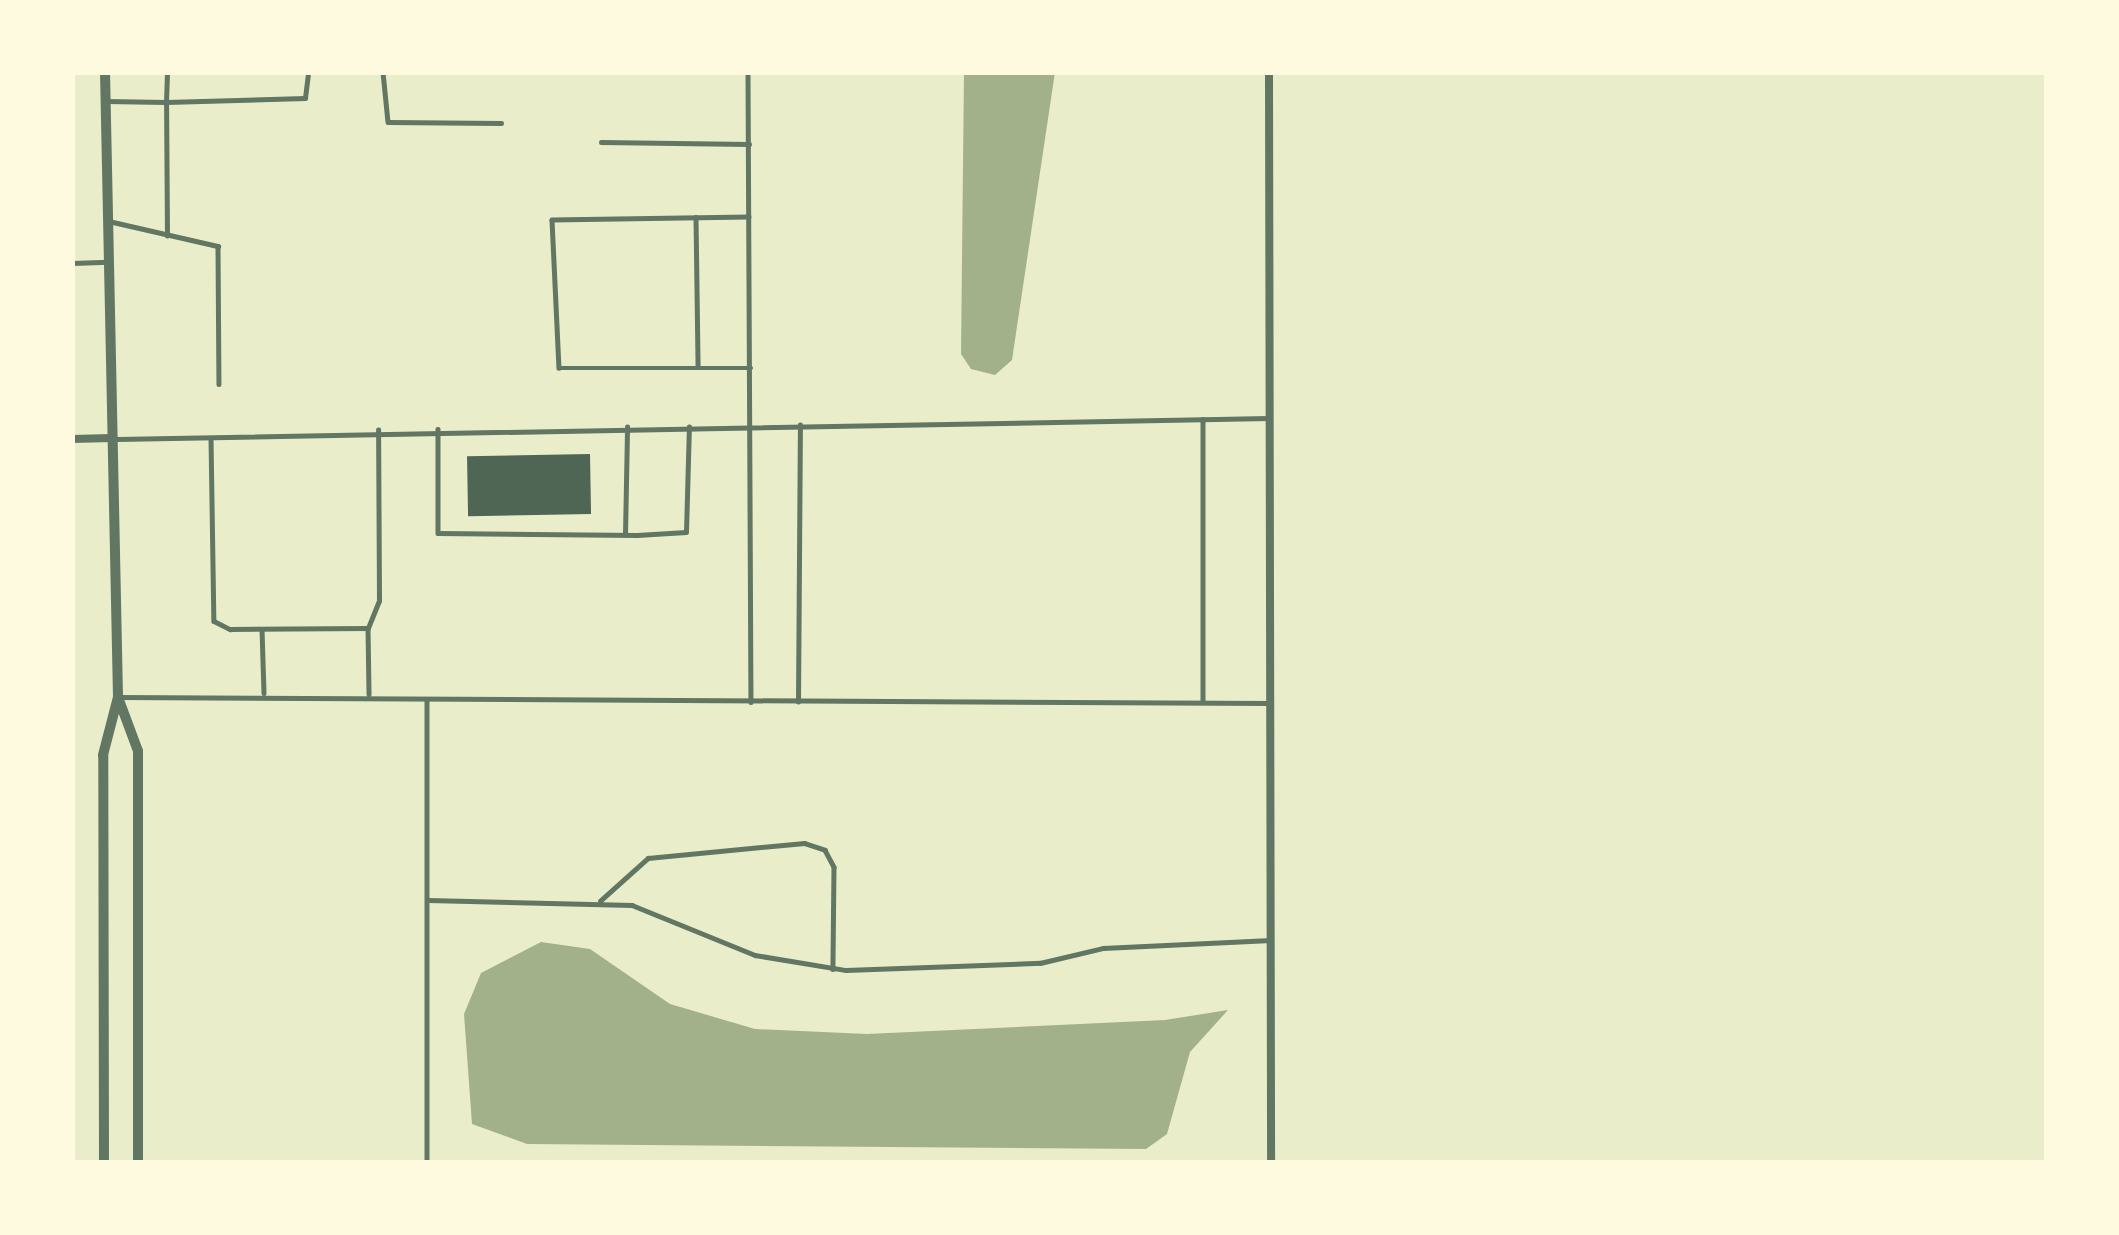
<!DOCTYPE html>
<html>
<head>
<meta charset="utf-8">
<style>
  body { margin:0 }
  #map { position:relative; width:2119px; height:1235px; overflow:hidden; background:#e9edc9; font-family:Merriweather,serif }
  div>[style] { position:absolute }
  .water>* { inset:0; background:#a3b18a }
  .building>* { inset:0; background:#4f6655; transform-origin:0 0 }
  .service>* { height:4.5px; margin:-2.25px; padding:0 2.25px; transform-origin:2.25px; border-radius:2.25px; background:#617663 }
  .minor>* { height:8px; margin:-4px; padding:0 4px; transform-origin:4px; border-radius:4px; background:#617663 }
  .tertiary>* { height:10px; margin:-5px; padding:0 5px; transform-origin:5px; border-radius:5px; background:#617663 }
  span { translate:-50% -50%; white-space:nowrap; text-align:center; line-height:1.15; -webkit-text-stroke:9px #fefae0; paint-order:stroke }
  .frame { position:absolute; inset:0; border:75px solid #fefae0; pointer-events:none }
</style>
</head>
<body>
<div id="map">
  <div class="water">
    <div style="clip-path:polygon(964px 72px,1055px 72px,1012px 360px,995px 375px,971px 369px,961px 354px)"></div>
    <div style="clip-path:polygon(541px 942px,590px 949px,670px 1004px,755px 1029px,867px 1034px,1165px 1020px,1228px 1010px,1190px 1052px,1167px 1134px,1146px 1149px,527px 1144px,472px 1124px,464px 1014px,481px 973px)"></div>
  </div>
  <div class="building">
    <div style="left:590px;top:454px;width:60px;height:123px;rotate:89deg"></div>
  </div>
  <div class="service">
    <div style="left:383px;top:72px;width:50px;rotate:84.3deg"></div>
    <div style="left:388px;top:122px;width:113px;rotate:0.5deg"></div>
    <div style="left:748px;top:72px;width:630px;rotate:89.73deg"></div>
    <div style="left:106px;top:101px;width:60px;rotate:1deg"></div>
    <div style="left:166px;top:102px;width:30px;rotate:-88deg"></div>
    <div style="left:601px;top:142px;width:148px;rotate:0.8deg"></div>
    <div style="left:696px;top:217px;width:150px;rotate:89.2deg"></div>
    <div style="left:749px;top:217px;width:197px;rotate:179.1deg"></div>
    <div style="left:552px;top:220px;width:148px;rotate:87.3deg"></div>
    <div style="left:559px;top:368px;width:192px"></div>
    <div style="left:113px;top:222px;width:108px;rotate:12.9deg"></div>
    <div style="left:218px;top:246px;width:138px;rotate:89.6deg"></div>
    <div style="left:167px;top:236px;width:134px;rotate:-90.4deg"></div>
    <div style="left:166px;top:102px;width:139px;rotate:-1.6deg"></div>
    <div style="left:305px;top:98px;width:26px;rotate:-83deg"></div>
    <div style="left:72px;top:263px;width:36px;rotate:-2deg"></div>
    <div style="left:1203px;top:419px;width:282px;rotate:90deg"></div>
    <div style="left:438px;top:429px;width:104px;rotate:90deg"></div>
    <div style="left:438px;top:533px;width:199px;rotate:0.6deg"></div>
    <div style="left:637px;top:535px;width:49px;rotate:-3.5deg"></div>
    <div style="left:686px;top:532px;width:105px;rotate:-88.4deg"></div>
    <div style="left:211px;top:438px;width:183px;rotate:89.1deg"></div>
    <div style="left:214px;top:621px;width:18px;rotate:27deg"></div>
    <div style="left:230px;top:629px;width:138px;rotate:-0.4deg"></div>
    <div style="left:368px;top:628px;width:29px;rotate:-68deg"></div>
    <div style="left:379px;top:601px;width:171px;rotate:-90.3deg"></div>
    <div style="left:117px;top:439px;width:1152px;rotate:-1.04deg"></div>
    <div style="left:625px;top:535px;width:108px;rotate:-88.9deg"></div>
    <div style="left:368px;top:628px;width:66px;rotate:89.1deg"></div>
    <div style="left:262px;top:629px;width:64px;rotate:88.2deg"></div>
    <div style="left:118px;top:697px;width:1152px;rotate:0.3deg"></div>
    <div style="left:427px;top:701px;width:462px;rotate:90deg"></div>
    <div style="left:798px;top:702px;width:277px;rotate:-89.6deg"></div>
    <div style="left:428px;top:900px;width:204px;rotate:1.4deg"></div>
    <div style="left:632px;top:905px;width:133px;rotate:22.1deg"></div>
    <div style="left:755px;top:955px;width:92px;rotate:9.4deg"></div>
    <div style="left:846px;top:970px;width:194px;rotate:-2.1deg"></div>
    <div style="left:1040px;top:963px;width:65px;rotate:-13.4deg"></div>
    <div style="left:1103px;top:948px;width:168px;rotate:-2.7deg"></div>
    <div style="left:600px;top:901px;width:64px;rotate:-41.9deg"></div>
    <div style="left:648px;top:858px;width:157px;rotate:-5.5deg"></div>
    <div style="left:804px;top:843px;width:22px;rotate:18deg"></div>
    <div style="left:825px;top:850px;width:19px;rotate:62deg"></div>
    <div style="left:834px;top:867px;width:102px;rotate:90.6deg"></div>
  </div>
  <div class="minor">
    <div style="left:1269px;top:72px;width:1091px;rotate:89.89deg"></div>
    <div style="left:72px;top:439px;width:40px;rotate:-1.4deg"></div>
  </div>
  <div class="tertiary">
    <div style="left:119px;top:700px;width:54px;rotate:69.6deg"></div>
    <div style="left:138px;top:751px;width:412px;rotate:90deg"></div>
    <div style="left:104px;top:1163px;width:408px;rotate:-90.1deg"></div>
    <div style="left:103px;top:755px;width:60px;rotate:-75.5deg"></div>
    <div style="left:118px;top:697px;width:625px;rotate:-91.19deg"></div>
  </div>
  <div class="frame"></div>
</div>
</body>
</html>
